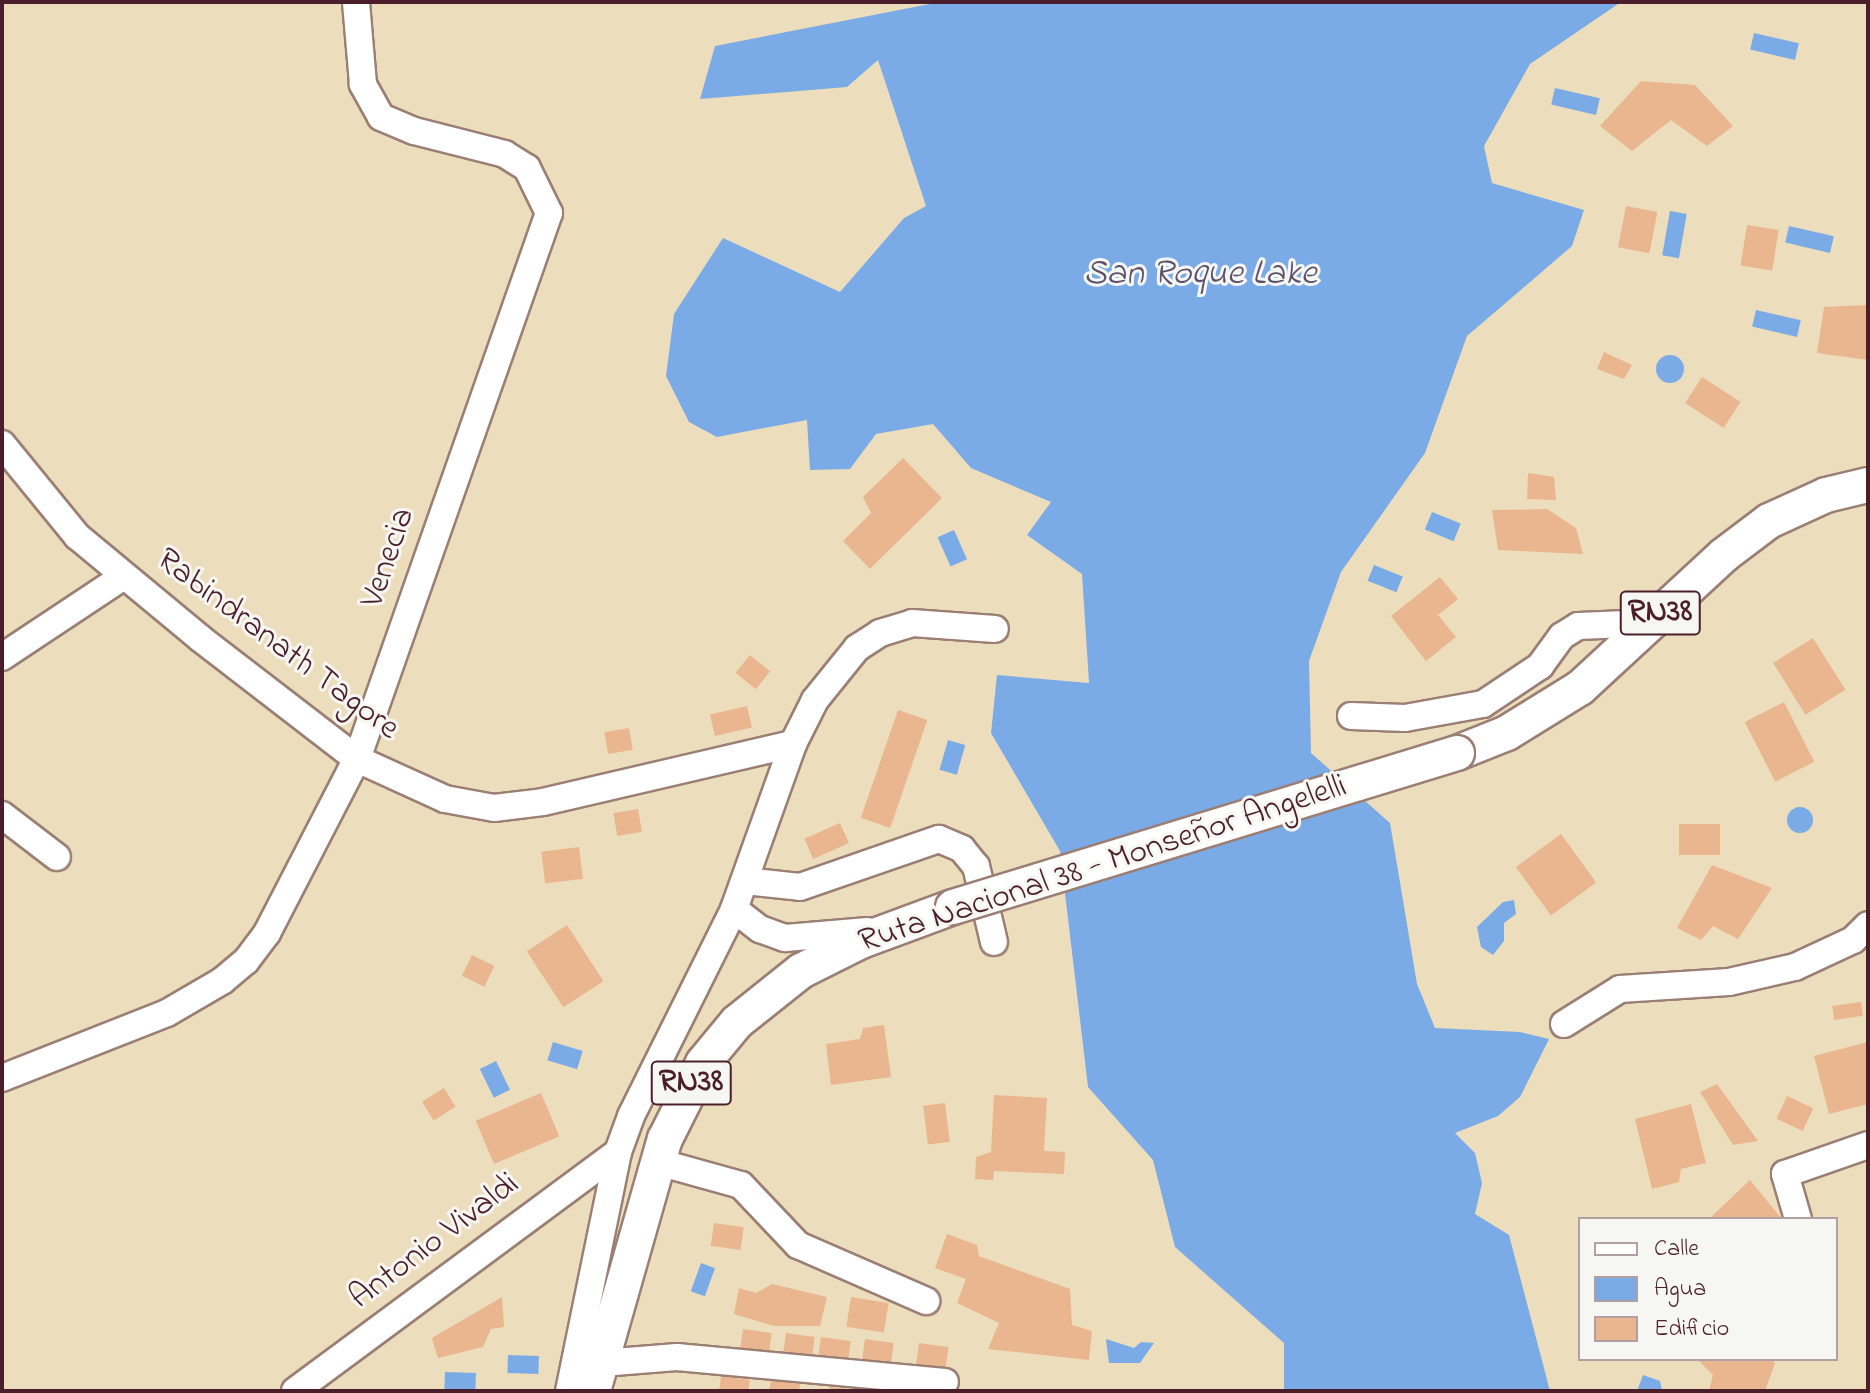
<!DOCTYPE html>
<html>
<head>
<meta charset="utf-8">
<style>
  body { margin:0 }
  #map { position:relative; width:1870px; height:1393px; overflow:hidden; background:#ecdebc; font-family:"Indie Flower",sans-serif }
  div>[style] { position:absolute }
  .water>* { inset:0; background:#7babe6; transform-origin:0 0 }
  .round { border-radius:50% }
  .building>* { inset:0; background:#e9b68f; transform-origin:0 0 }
  .roads { filter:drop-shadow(2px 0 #9b7e74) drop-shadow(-2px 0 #9b7e74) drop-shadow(0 2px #9b7e74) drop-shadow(0 -2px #9b7e74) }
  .minor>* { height:26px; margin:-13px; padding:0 13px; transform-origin:13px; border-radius:13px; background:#fff }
  .major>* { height:34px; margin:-17px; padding:0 17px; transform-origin:17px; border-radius:17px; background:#fff }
  .bridges { filter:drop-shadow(2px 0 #9b7e74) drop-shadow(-2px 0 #9b7e74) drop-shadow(0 2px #9b7e74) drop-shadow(0 -2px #9b7e74) }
  .major-bridge>* { height:34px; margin:-17px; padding:0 17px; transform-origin:17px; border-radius:17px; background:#fff }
  span { translate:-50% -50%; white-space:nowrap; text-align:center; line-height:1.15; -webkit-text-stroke:6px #f6f6f2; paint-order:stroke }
  .shield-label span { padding:2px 6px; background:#f6f6f2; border:2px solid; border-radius:6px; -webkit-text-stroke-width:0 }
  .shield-label { font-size:32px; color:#4a1f2b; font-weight:700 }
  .street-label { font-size:34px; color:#4a1f2b }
  .water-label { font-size:36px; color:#5b506c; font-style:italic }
  .frame { position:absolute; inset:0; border:4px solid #4a1f2b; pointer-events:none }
  .legend { position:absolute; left:1578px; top:1217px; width:260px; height:144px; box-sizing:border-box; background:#f6f6f2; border:2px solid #b1a0a2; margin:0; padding:10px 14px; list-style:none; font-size:24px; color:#4a1f2b }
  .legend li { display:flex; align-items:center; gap:16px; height:40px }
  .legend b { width:40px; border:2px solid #b1a0a2 }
</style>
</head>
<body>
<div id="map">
  <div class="water">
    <div style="clip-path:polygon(940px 2px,1621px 2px,1530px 64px,1484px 146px,1492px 183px,1584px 210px,1572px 246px,1467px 336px,1425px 453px,1341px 572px,1309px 661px,1311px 753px,1390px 823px,1417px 984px,1435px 1028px,1520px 1032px,1549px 1039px,1520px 1097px,1498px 1116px,1455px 1133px,1475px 1153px,1482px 1183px,1475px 1214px,1509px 1235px,1550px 1391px,1284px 1391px,1284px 1343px,1175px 1247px,1153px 1160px,1088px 1087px,1060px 851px,991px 733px,997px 675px,1089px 683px,1082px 574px,1027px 535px,1051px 502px,971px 468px,933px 424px,876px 434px,850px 469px,810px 470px,807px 420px,717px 437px,689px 422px,666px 376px,674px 314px,723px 238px,840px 292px,904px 218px,926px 206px,878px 60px,847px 87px,700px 99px,715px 46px)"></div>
    <div style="left:1754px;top:33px;width:46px;height:17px;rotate:13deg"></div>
    <div style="left:1555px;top:88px;width:46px;height:17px;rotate:13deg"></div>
    <div style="left:1670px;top:211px;width:17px;height:45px;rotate:10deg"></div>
    <div style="left:1789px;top:226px;width:46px;height:17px;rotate:13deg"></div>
    <div style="left:1756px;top:310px;width:46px;height:17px;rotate:13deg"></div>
    <div class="round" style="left:1656px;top:355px;width:28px;height:28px"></div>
    <div style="left:1432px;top:512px;width:31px;height:19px;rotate:22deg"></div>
    <div style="left:954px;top:530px;width:32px;height:18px;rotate:66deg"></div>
    <div style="left:1374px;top:565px;width:31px;height:17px;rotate:22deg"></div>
    <div style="left:948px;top:740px;width:18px;height:31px;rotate:16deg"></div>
    <div class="round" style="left:1787px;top:807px;width:26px;height:26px"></div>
    <div style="clip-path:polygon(1514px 900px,1516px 914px,1504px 923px,1504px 941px,1493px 955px,1481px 947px,1477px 927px,1503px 902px)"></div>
    <div style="left:553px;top:1042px;width:31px;height:19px;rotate:17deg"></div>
    <div style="left:496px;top:1061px;width:32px;height:18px;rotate:64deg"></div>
    <div style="left:701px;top:1263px;width:15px;height:30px;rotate:20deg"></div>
    <div style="clip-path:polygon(1106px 1339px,1134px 1348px,1141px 1342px,1154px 1343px,1140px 1363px,1109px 1363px)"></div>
    <div style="left:508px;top:1355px;width:31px;height:18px;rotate:2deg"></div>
    <div style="left:445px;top:1372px;width:31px;height:18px;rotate:2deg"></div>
    <div style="clip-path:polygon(1643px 1375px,1660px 1381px,1662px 1391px,1637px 1391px)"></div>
  </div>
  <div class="building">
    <div style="clip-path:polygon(1641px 81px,1695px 85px,1733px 126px,1707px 146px,1671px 120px,1632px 151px,1600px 126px)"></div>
    <div style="left:1626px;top:206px;width:32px;height:42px;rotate:11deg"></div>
    <div style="left:1747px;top:225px;width:32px;height:41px;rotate:9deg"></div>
    <div style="clip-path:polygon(1868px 305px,1868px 360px,1817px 353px,1824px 307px)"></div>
    <div style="clip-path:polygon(1604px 352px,1632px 365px,1624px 379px,1597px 369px)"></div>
    <div style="left:1702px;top:377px;width:46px;height:31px;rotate:33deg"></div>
    <div style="clip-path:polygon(903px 458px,942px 498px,870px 569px,843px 541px,871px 513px,863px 497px)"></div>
    <div style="clip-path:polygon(1528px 473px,1554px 477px,1556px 500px,1527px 499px)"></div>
    <div style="clip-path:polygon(1547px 509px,1576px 528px,1583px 554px,1498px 550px,1492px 510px)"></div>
    <div style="clip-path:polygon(1440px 577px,1458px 599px,1438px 615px,1456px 637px,1426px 661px,1391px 616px)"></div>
    <div style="left:1813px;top:638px;width:61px;height:47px;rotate:58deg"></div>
    <div style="left:750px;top:655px;width:26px;height:23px;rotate:39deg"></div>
    <div style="left:1784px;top:702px;width:67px;height:44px;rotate:63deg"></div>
    <div style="left:747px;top:706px;width:22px;height:38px;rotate:77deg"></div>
    <div style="left:898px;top:710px;width:31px;height:114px;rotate:19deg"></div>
    <div style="left:629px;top:728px;width:22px;height:25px;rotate:80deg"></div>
    <div style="left:638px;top:809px;width:23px;height:25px;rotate:80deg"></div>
    <div style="left:840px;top:823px;width:22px;height:39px;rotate:66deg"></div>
    <div style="left:1679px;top:824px;width:41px;height:31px"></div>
    <div style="left:1561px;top:834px;width:60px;height:56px;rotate:54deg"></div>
    <div style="left:579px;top:847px;width:32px;height:38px;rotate:83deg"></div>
    <div style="clip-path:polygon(1712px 865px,1772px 888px,1738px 939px,1713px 926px,1701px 940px,1677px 928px)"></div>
    <div style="left:567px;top:925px;width:67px;height:48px;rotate:57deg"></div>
    <div style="left:472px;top:955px;width:25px;height:23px;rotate:26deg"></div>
    <div style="left:1861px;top:1002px;width:14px;height:29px;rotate:82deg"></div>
    <div style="clip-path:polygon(884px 1025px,891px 1077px,831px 1085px,826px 1044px,860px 1039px,863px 1028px)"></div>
    <div style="clip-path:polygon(1868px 1042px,1868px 1104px,1829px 1114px,1814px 1056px)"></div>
    <div style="clip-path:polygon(1717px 1084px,1758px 1141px,1733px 1145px,1700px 1092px)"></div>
    <div style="left:444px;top:1088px;width:22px;height:26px;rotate:58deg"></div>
    <div style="left:541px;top:1093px;width:47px;height:71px;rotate:67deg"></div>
    <div style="clip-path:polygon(994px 1095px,1047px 1098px,1044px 1151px,1065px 1152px,1064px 1174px,994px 1171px,993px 1180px,975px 1179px,976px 1157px,991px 1152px)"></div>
    <div style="left:1787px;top:1096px;width:29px;height:25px;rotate:25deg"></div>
    <div style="left:945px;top:1103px;width:39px;height:22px;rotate:83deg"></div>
    <div style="clip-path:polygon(1691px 1104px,1706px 1163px,1681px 1169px,1679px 1182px,1652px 1189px,1635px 1119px)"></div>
    <div style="clip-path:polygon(1750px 1180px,1782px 1219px,1709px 1219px)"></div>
    <div style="left:714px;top:1223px;width:30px;height:23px;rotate:8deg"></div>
    <div style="clip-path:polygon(947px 1234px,977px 1245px,979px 1256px,1070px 1289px,1072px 1325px,1092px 1331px,1089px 1360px,988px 1349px,999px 1323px,957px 1303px,966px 1279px,935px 1268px)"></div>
    <div style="clip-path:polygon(772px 1284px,827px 1297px,820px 1326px,774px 1326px,734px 1314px,739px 1288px,756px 1293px)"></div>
    <div style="clip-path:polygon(502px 1297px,504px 1327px,491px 1329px,483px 1347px,438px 1358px,432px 1338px)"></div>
    <div style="left:851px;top:1297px;width:38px;height:30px;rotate:9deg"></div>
    <div style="left:743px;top:1329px;width:29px;height:23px;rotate:8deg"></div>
    <div style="left:786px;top:1333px;width:29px;height:24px;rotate:8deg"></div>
    <div style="left:821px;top:1337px;width:30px;height:24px;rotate:8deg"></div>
    <div style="left:865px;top:1339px;width:29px;height:24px;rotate:8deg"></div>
    <div style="left:919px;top:1343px;width:30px;height:24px;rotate:8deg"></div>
    <div style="clip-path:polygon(1697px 1359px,1771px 1359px,1775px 1363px,1765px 1391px,1709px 1391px,1713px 1375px)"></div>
    <div style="clip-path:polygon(721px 1376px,750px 1380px,748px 1391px,719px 1391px)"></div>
    <div style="clip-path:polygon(771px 1380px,800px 1384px,799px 1391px,769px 1391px)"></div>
    <div style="clip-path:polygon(830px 1387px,850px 1389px,850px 1391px,830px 1391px)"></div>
  </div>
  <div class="roads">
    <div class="minor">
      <div style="left:2px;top:444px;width:119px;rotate:50.8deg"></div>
      <div style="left:77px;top:536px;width:161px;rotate:39.7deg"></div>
      <div style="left:201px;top:639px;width:197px;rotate:37.6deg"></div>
      <div style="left:357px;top:759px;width:97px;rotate:24.4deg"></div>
      <div style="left:445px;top:799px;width:50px;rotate:10.4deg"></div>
      <div style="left:494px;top:808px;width:49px;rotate:-7deg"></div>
      <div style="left:543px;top:802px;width:257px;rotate:-13.1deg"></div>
      <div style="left:2px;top:657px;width:146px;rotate:-33.6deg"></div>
      <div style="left:1351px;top:716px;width:54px;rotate:2.1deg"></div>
      <div style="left:1405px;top:718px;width:79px;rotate:-10.2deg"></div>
      <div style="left:1483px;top:704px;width:69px;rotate:-33.7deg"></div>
      <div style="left:1540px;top:666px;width:37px;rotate:-54deg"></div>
      <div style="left:1562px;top:636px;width:19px;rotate:-32deg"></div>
      <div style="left:1578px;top:626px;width:72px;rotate:-2.4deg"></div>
      <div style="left:2px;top:815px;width:69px;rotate:37.4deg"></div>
      <div style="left:745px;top:881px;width:55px;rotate:6.2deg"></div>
      <div style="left:800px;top:887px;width:147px;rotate:-19.1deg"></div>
      <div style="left:939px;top:839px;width:25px;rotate:23deg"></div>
      <div style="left:962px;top:849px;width:22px;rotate:51deg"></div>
      <div style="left:976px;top:866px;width:78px;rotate:76.7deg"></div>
      <div style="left:734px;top:909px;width:33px;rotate:38deg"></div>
      <div style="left:760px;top:929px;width:27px;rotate:20deg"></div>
      <div style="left:785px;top:938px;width:83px;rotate:-4.8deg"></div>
      <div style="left:1564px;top:1024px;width:66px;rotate:-32deg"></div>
      <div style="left:1620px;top:989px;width:109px;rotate:-3.7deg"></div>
      <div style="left:1729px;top:982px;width:68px;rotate:-12.8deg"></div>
      <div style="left:1795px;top:967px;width:64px;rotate:-25deg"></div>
      <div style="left:1853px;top:940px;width:21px;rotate:-45deg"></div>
      <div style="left:2px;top:1078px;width:177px;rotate:-21.5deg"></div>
      <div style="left:167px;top:1013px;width:64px;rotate:-30.2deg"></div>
      <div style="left:222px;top:981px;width:31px;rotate:-40deg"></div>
      <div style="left:246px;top:961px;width:35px;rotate:-53deg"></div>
      <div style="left:267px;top:933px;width:196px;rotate:-62.7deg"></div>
      <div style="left:357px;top:759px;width:579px;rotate:-70.63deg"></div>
      <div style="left:549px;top:213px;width:50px;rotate:-116.1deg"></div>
      <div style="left:527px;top:168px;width:26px;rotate:-148deg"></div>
      <div style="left:505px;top:154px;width:94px;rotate:-165.8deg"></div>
      <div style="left:414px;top:131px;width:36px;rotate:-157deg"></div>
      <div style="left:381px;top:117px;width:38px;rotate:-119deg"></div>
      <div style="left:363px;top:84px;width:82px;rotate:-94.9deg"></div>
      <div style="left:658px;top:1162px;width:86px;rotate:15.5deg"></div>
      <div style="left:741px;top:1185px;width:83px;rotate:46.5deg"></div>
      <div style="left:798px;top:1245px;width:140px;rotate:23.6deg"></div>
      <div style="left:1798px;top:1219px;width:47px;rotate:-106.1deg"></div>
      <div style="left:1785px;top:1174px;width:88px;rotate:-19.3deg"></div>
      <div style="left:602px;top:1363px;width:75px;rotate:-4.6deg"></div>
      <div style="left:677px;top:1357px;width:269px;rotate:5.3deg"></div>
      <div style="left:295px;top:1391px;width:402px;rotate:-36.5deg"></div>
      <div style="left:569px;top:1391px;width:244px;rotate:-78.4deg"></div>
      <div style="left:618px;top:1152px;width:38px;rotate:-70deg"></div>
      <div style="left:631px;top:1116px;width:231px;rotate:-63.5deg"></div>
      <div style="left:734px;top:909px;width:175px;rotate:-70.3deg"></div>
      <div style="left:793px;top:744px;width:49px;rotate:-63.4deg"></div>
      <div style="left:815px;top:700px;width:67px;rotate:-51.1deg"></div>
      <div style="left:857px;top:648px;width:27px;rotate:-33deg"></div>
      <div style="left:880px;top:633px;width:34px;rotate:-17deg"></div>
      <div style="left:912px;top:623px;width:83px;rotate:4.1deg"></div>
    </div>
    <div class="major">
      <div style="left:1457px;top:753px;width:54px;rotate:-21.8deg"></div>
      <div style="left:1507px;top:733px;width:86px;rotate:-31.7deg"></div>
      <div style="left:1580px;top:688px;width:196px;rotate:-42.7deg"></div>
      <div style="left:1724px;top:555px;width:56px;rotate:-37.1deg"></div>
      <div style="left:1769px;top:521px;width:63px;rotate:-24.5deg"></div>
      <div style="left:1826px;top:495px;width:43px;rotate:-13.4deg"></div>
      <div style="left:593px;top:1391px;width:262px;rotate:-74.1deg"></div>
      <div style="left:665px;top:1139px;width:85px;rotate:-63.4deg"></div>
      <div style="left:703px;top:1063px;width:53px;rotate:-50.3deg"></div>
      <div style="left:737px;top:1022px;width:82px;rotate:-38.6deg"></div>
      <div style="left:801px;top:971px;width:67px;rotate:-26.6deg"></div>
      <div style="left:861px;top:941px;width:98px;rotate:-20.3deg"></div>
    </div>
  </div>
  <div class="bridges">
    <div class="major-bridge">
      <div style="left:953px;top:907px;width:527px;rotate:-16.99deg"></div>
    </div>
  </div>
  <div class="shield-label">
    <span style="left:1660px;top:613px">RN38</span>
    <span style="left:691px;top:1083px">RN38</span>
  </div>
  <div class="street-label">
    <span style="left:389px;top:558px;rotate:-71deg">Venecia</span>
    <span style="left:277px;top:645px;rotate:37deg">Rabindranath Tagore</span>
    <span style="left:1103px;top:865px;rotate:-18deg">Ruta Nacional 38 - Monseñor Angelelli</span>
    <span style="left:435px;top:1242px;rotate:-37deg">Antonio Vivaldi</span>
  </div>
  <div class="water-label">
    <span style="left:1200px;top:275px">San Roque Lake</span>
  </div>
  <div class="frame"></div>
  <ul class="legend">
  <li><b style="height:10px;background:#fff"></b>Calle</li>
  <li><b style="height:22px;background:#7babe6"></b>Agua</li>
  <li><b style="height:22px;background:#e9b68f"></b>Edificio</li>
  </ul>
</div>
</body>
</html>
